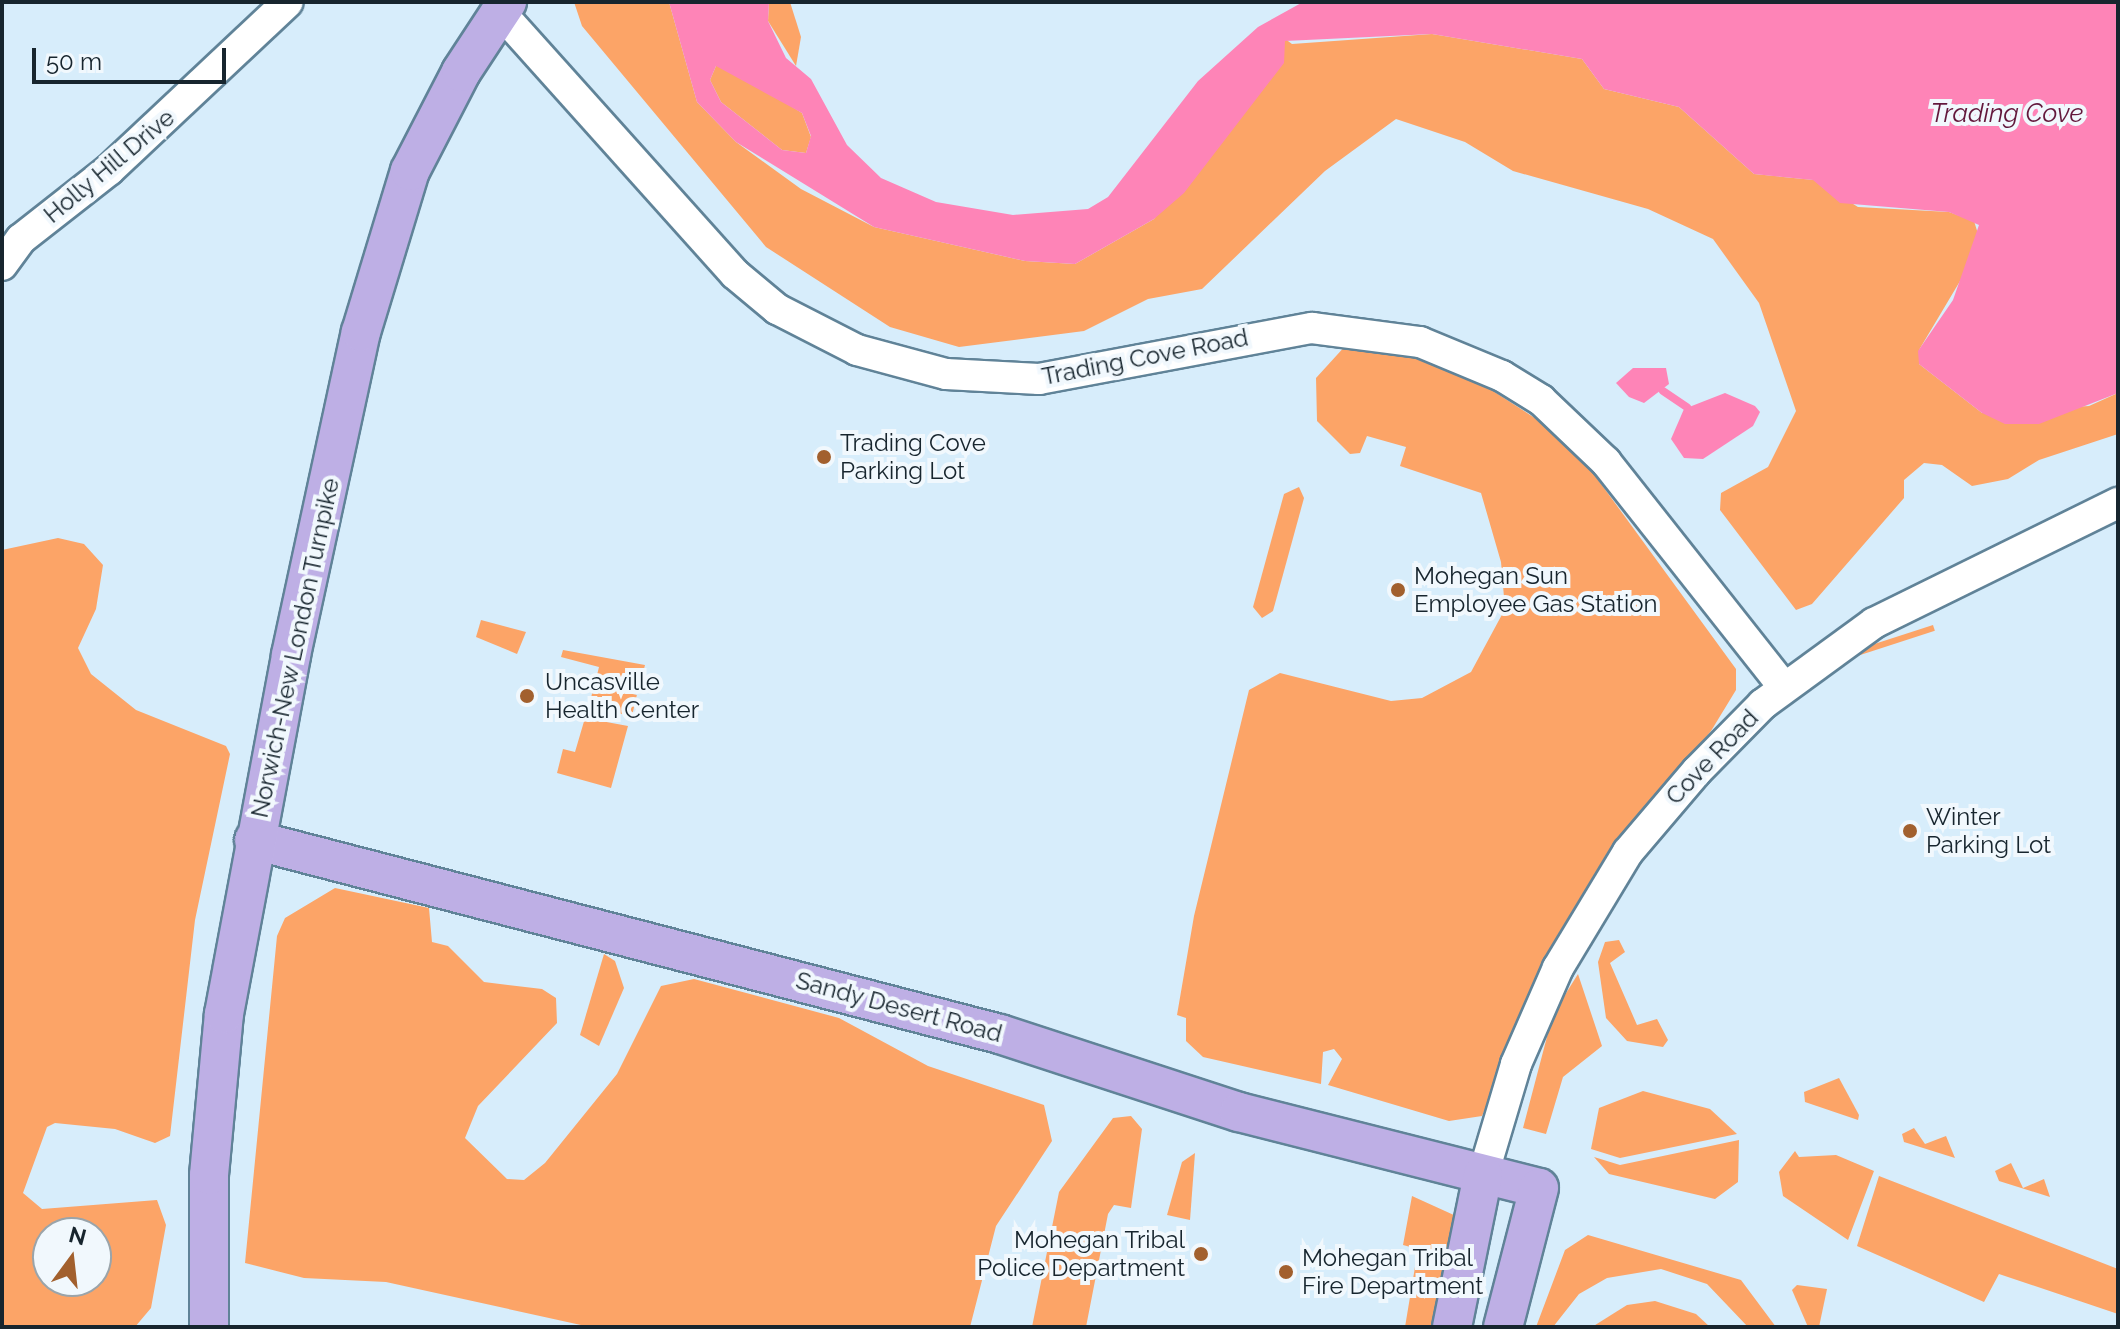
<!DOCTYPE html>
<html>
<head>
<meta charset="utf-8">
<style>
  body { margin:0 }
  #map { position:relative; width:2120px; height:1329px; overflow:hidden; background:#d7edfb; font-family:Raleway,sans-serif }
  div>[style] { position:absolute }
  .green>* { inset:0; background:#fca467; transform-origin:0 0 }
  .water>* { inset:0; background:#fe84b7 }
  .stream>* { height:8px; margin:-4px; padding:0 4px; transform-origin:4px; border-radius:4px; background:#fe84b7 }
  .roads { filter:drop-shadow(2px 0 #608398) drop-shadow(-2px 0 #608398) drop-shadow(0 2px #608398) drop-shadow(0 -2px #608398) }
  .minor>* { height:30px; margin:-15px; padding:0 15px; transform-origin:15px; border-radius:15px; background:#fff }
  .major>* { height:38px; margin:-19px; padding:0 19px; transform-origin:19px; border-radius:19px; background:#beafe5 }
  .dots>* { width:22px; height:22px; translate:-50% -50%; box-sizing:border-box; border:4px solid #f1f8fd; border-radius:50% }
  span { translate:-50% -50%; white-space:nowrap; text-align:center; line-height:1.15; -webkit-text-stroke:8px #f1f8fd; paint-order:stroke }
  .street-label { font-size:24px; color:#17252e }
  .poi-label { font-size:24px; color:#17252e }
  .left { translate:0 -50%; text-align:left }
  .right { translate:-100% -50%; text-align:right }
  .water-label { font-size:26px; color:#63183c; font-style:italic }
  .frame { position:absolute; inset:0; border:4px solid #17252e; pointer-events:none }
  .north { position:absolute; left:32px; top:1217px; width:80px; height:80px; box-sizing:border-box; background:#f1f8fd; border:2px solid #9aa4aa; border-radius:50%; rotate:15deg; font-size:22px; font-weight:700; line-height:32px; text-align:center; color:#17252e }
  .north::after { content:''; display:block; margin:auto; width:28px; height:36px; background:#a2602e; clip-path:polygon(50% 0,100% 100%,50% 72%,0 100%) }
  .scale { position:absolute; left:32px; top:48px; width:194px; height:36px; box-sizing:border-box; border:4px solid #17252e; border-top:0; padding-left:10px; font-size:24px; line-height:28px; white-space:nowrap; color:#17252e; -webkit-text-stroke:6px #f1f8fd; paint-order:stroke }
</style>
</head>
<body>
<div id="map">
  <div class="green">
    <div style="clip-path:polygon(574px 2px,669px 2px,697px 102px,736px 142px,801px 189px,874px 227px,1025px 261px,1075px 264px,1154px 219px,1284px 38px,1292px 44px,1432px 34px,1582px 59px,1604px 89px,1679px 107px,1754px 174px,1814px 180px,1858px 207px,1949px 212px,1974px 221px,1979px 237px,1969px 266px,1919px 350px,1919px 364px,1982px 413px,2089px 406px,2118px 393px,2118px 434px,2039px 460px,2008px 479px,1972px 486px,1942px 465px,1924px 463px,1904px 480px,1904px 498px,1812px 604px,1796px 610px,1720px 510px,1721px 493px,1768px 467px,1796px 411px,1759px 303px,1713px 239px,1648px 209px,1513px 171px,1465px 142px,1396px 119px,1325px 171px,1202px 289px,1148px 299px,1084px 331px,959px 347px,890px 327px,766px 247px,582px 26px)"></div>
    <div style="clip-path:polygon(769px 2px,790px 2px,801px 37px,796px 66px,768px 21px)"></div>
    <div style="clip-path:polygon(725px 65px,802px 113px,811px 137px,806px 153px,782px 150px,721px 102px,710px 80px,716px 66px)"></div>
    <div style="clip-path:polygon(1347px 344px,1373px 344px,1459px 369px,1569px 440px,1736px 669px,1736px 690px,1711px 731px,1599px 869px,1558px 936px,1482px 1116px,1449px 1121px,1328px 1085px,1342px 1059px,1334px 1049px,1323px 1052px,1321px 1084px,1203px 1057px,1186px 1041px,1186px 1018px,1177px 1015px,1194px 916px,1249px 690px,1280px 673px,1391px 701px,1422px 698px,1471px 672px,1505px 609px,1501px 562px,1481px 493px,1400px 466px,1406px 447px,1367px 436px,1360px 453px,1350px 454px,1317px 421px,1316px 378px)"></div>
    <div style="clip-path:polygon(1299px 487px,1304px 498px,1273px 611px,1262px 618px,1253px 607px,1284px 494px)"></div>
    <div style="clip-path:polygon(evenodd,58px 538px,84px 544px,103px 565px,96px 609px,78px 648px,91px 674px,136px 710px,226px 746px,230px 754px,195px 920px,170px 1136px,155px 1143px,115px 1129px,55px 1123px,47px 1127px,23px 1193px,42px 1209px,157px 1200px,166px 1225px,151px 1308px,135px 1327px,2px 1327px,2px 550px,58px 538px,48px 1233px,96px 1233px,96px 1281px,48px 1281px,48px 1233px)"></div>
    <div style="clip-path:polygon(481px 620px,526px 632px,517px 654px,476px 637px)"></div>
    <div style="left:1933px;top:625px;width:6px;height:167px;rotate:72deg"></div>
    <div style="clip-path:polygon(563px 650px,645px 665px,639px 689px,596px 679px,599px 667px,561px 657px)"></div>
    <div style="left:594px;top:685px;width:44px;height:22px;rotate:13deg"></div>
    <div style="clip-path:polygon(585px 718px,628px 726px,611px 788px,557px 773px,563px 749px,575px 752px)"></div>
    <div style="clip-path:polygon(335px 888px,429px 908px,432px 942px,448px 946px,484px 982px,542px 989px,556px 998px,557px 1023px,478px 1106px,465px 1138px,507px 1179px,524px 1180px,545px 1163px,617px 1074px,661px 986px,694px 979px,839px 1018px,928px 1066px,1044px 1105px,1052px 1141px,996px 1226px,970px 1327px,590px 1327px,386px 1282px,304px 1278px,245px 1263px,277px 936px,285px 918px)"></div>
    <div style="clip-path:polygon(1619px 940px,1625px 952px,1610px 963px,1637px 1025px,1657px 1019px,1668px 1040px,1663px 1047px,1627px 1041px,1606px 1018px,1598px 962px,1605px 942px)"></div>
    <div style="clip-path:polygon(604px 954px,615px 961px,624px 988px,599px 1046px,580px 1035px)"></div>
    <div style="clip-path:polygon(1578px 974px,1602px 1046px,1563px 1077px,1546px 1134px,1523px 1128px,1553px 1014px)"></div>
    <div style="clip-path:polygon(1839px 1078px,1859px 1115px,1858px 1120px,1805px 1102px,1804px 1092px)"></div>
    <div style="clip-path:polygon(1643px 1091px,1710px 1109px,1737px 1134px,1620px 1158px,1591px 1149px,1599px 1108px)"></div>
    <div style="clip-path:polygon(1131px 1116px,1142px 1129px,1131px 1208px,1114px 1205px,1108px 1214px,1086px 1327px,1032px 1327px,1059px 1192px,1113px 1118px)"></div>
    <div style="clip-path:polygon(1914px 1128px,1925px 1144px,1946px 1136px,1955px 1158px,1904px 1142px,1902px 1134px)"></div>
    <div style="clip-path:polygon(1739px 1140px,1738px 1182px,1715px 1199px,1609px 1174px,1594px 1157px,1620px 1165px)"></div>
    <div style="clip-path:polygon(1795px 1151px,1799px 1157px,1836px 1155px,1874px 1171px,1848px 1240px,1783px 1196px,1779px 1172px)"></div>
    <div style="clip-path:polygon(1195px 1153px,1190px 1220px,1167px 1215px,1182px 1162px)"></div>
    <div style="clip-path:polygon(2011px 1163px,2023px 1188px,2044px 1179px,2050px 1197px,1999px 1181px,1995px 1171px)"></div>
    <div style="clip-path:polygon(1879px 1176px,2118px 1269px,2118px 1314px,1999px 1274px,1984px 1302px,1857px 1246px)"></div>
    <div style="clip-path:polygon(1412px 1196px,1456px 1216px,1434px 1327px,1405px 1327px,1418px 1249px,1403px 1245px)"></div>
    <div style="clip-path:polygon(1588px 1235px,1741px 1280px,1776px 1327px,1748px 1327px,1707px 1284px,1661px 1269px,1607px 1278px,1579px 1294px,1553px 1327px,1536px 1327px,1565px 1250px)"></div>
    <div style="clip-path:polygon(1797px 1285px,1827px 1289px,1819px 1327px,1808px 1327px,1792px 1290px)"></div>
    <div style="clip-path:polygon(1655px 1301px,1696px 1314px,1710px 1327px,1592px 1327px,1627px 1305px)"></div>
  </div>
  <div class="water">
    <div style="clip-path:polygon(evenodd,669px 2px,769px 2px,768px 21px,786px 58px,811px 79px,847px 145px,881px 178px,936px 202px,1013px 215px,1088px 209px,1108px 197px,1198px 81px,1258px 27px,1303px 2px,2118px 2px,2118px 393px,2039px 424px,2005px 424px,1982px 413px,1919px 364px,1918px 351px,1953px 300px,1979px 225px,1949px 212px,1840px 203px,1813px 180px,1754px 174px,1679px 107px,1604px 89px,1582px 59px,1432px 34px,1285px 41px,1284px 63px,1184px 193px,1154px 219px,1075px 264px,1025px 261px,874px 227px,736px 142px,697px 102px,669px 2px,716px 66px,802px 113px,811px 136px,806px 153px,782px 150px,721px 102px,710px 80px,716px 66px)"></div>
    <div style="clip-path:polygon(1633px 368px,1666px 368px,1669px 384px,1644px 403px,1629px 397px,1616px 383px)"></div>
    <div style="clip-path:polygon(1725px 393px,1755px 406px,1760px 412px,1753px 426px,1703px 459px,1684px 458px,1671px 439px,1684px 409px)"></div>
  </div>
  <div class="stream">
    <div style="left:1663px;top:391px;width:29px;rotate:34deg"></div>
  </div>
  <div class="roads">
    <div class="minor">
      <div style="left:500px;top:12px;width:352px;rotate:48.1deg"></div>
      <div style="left:735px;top:274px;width:55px;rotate:39.8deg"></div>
      <div style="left:777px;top:309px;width:90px;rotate:27.1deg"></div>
      <div style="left:857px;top:350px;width:92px;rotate:15.1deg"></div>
      <div style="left:946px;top:374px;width:93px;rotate:3.1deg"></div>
      <div style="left:1039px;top:379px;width:278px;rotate:-10.6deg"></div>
      <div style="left:1312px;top:328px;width:109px;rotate:7.4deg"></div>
      <div style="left:1420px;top:342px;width:89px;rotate:22.5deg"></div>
      <div style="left:1502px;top:376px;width:46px;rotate:31.6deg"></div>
      <div style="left:1541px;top:400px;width:90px;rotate:43.6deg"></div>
      <div style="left:1606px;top:462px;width:287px;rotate:51.7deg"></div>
      <div style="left:2px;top:265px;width:32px;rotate:-54deg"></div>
      <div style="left:21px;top:239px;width:112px;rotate:-38.1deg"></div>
      <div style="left:109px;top:170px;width:245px;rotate:-43.2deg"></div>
      <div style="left:1483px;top:1175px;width:116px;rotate:-73.4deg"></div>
      <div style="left:1516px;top:1064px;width:105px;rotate:-66.4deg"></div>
      <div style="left:1558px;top:968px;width:135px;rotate:-58.9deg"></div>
      <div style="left:1628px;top:852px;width:106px;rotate:-49.6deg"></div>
      <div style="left:1697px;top:771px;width:94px;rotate:-45.4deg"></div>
      <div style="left:1763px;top:704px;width:137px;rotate:-36.1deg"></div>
      <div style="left:1874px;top:623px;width:272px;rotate:-26.2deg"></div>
    </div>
    <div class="major">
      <div style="left:254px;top:840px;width:771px;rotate:14.58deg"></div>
      <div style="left:1000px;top:1034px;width:251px;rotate:18.1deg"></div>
      <div style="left:1239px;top:1112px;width:309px;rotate:14.2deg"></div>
      <div style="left:1539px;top:1188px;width:144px;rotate:104.5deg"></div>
      <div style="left:209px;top:1327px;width:152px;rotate:-90deg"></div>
      <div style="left:209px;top:1175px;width:162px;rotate:-84.7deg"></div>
      <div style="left:224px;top:1014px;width:365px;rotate:-79.4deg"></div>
      <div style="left:291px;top:655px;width:330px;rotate:-77.8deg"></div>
      <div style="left:361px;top:332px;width:168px;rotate:-73.1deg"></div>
      <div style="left:410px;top:171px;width:111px;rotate:-62.7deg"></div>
      <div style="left:461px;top:72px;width:84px;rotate:-56.7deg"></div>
      <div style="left:1452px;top:1327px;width:155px;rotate:-78.5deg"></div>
    </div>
  </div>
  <div class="dots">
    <div style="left:824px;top:457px;background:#a2602e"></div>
    <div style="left:1398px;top:590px;background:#a2602e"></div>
    <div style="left:527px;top:696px;background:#a2602e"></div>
    <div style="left:1910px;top:831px;background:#a2602e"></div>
    <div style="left:1201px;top:1254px;background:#a2602e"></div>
    <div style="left:1286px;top:1272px;background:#a2602e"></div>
  </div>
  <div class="street-label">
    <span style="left:109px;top:166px;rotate:-40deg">Holly Hill Drive</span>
    <span style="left:1145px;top:357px;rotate:-11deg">Trading Cove Road</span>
    <span style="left:295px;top:648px;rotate:-78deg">Norwich-New London Turnpike</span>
    <span style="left:1712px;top:757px;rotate:-46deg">Cove Road</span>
    <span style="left:899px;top:1007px;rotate:15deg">Sandy Desert Road</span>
  </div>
  <div class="poi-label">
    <span class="left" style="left:840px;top:457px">Trading Cove<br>Parking Lot</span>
    <span class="left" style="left:1414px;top:590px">Mohegan Sun<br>Employee Gas Station</span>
    <span class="left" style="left:545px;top:696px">Uncasville<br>Health Center</span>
    <span class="left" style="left:1926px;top:831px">Winter<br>Parking Lot</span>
    <span class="right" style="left:1185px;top:1254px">Mohegan Tribal<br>Police Department</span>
    <span class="left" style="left:1302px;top:1272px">Mohegan Tribal<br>Fire Department</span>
  </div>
  <div class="water-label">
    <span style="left:2007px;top:114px">Trading Cove</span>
  </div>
  <div class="frame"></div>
  <div class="north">N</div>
  <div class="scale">50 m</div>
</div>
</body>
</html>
